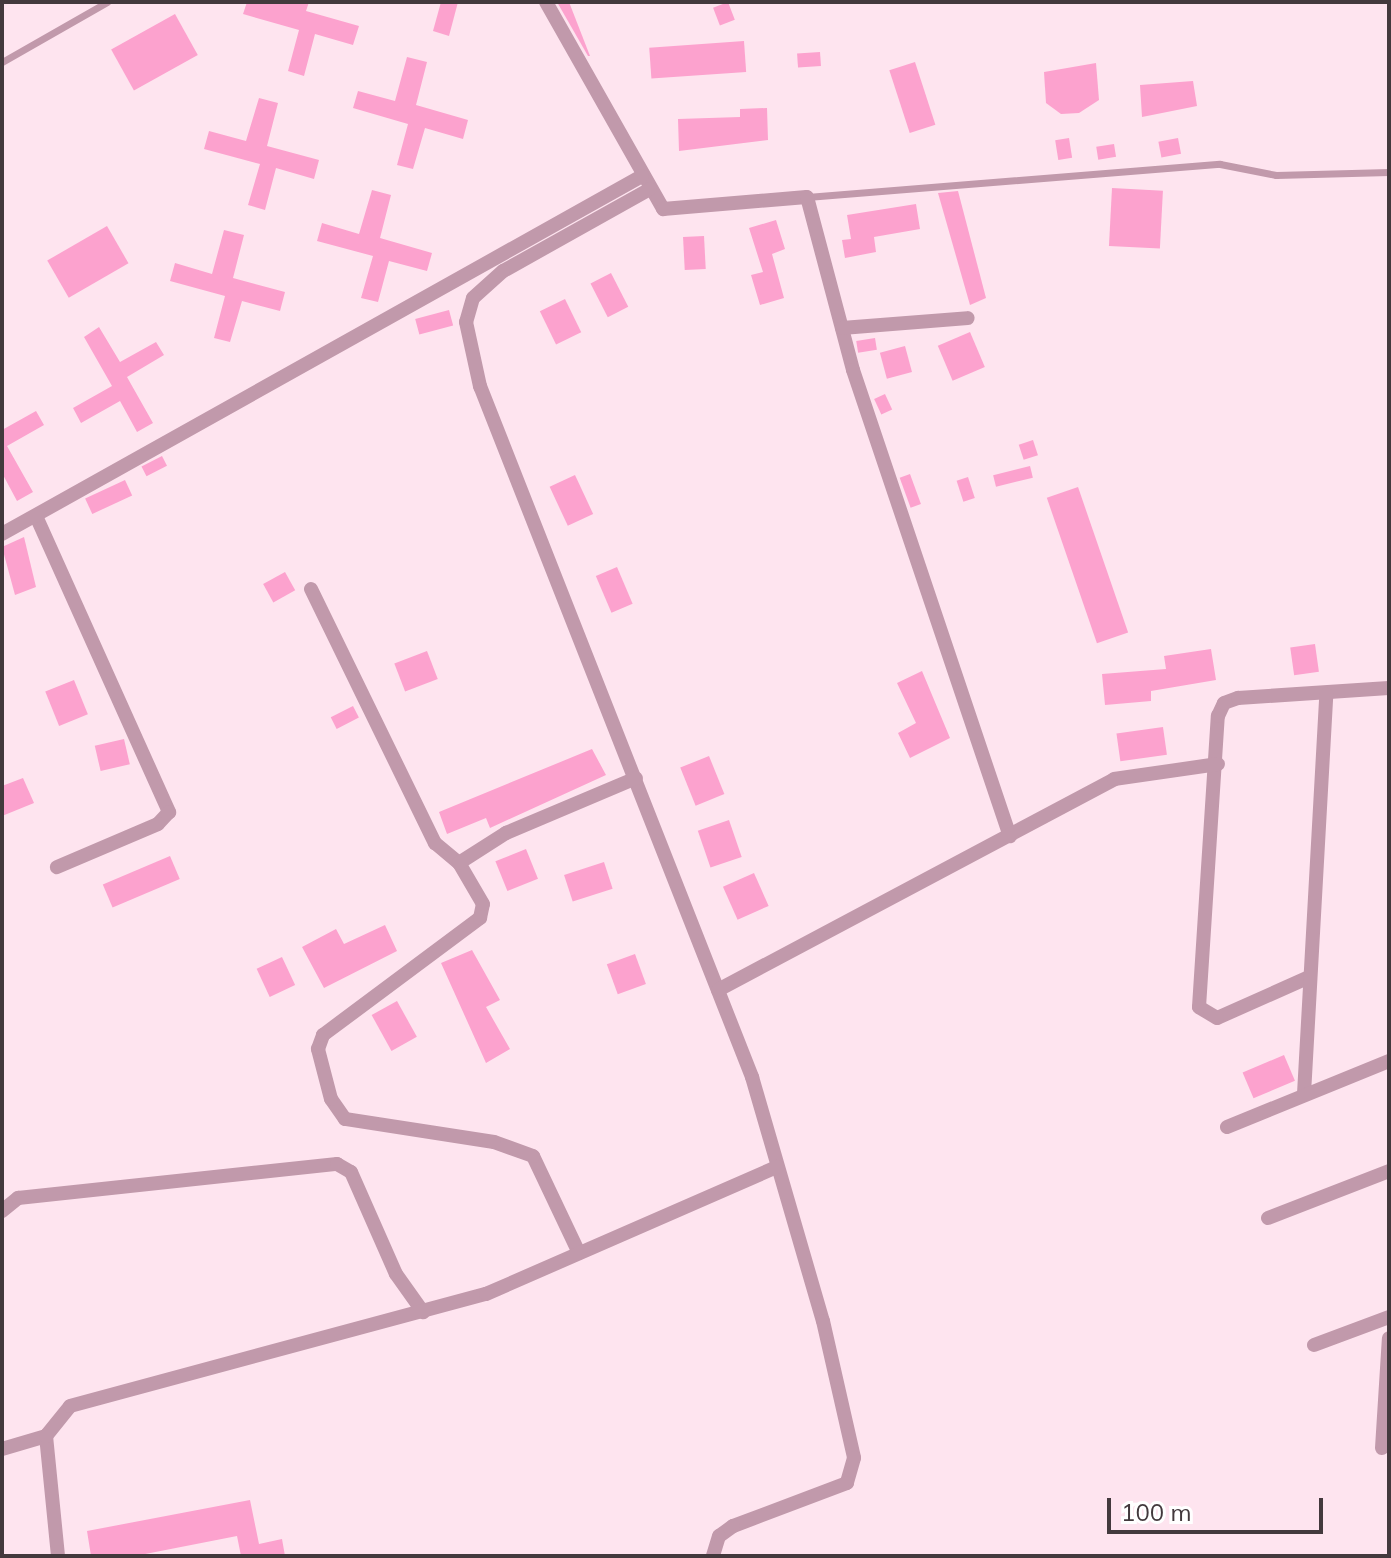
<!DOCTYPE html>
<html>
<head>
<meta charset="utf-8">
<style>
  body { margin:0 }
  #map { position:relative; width:1391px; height:1558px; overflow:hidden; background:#fee4ef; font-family:Mulish,sans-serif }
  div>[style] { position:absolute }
  .building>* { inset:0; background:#fca2ce; transform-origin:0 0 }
  .service>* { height:7px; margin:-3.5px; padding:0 3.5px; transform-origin:3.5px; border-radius:3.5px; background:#c199ab }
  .minor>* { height:14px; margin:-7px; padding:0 7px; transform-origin:7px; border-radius:7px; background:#c199ab }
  span { translate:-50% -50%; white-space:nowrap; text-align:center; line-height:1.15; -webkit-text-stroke:6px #fff; paint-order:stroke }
  .frame { position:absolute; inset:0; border:4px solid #43393d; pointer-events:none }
  .scale { position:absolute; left:1107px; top:1498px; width:216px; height:36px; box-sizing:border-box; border:4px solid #43393d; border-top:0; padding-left:10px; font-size:24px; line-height:28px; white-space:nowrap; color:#43393d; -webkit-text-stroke:6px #fff; paint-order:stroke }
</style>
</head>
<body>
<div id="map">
  <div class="building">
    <div style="clip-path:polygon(247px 2px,309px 2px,306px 11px,359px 26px,353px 45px,315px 34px,304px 76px,288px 71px,299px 30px,243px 14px)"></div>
    <div style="clip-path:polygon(441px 2px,458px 2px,449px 36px,433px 31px)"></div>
    <div style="clip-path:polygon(557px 2px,569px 2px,590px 56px,588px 56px)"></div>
    <div style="left:728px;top:2px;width:19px;height:16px;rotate:69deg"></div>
    <div style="left:175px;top:14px;width:47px;height:73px;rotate:61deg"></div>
    <div style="left:744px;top:41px;width:31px;height:95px;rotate:86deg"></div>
    <div style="left:820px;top:52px;width:14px;height:23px;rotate:86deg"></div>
    <div style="clip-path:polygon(407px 57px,427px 62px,416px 105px,468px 120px,463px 139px,425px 128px,413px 169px,397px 165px,408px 124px,353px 108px,358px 91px,395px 101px)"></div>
    <div style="left:915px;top:62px;width:66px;height:27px;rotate:72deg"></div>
    <div style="clip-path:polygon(1096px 63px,1099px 100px,1079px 113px,1061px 114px,1046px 103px,1044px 72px)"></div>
    <div style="clip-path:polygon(1193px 81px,1197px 106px,1142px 117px,1140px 85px)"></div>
    <div style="clip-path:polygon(259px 98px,278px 103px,267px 146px,319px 160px,314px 179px,276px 168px,265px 210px,248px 205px,260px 164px,204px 149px,209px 131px,246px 141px)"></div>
    <div style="clip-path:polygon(767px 108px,768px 140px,679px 151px,678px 119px,740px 117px,740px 109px)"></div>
    <div style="left:1069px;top:138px;width:20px;height:14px;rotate:81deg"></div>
    <div style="left:1178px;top:138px;width:16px;height:20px;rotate:79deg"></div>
    <div style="left:1114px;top:144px;width:13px;height:18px;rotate:81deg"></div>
    <div style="left:1112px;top:188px;width:51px;height:58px;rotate:3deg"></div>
    <div style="clip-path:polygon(372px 190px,391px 195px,380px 238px,432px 253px,427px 271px,389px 261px,378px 302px,361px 298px,373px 256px,317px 241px,322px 223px,359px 234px)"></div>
    <div style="clip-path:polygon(958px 191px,986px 298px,970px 305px,938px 193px)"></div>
    <div style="clip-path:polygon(916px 204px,920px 229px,874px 237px,876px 252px,845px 258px,842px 240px,851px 239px,847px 215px)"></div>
    <div style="clip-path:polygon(776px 220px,785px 249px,772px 254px,784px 298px,760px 305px,751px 275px,763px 272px,749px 228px)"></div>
    <div style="left:107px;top:226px;width:43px;height:69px;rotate:60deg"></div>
    <div style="clip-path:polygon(224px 230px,244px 235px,233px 278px,285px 292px,280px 311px,242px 301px,230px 342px,214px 338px,225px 296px,170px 281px,175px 263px,212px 274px)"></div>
    <div style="left:704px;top:236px;width:33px;height:21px;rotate:87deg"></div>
    <div style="left:611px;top:273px;width:38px;height:23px;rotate:63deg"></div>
    <div style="left:565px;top:299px;width:37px;height:28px;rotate:64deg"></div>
    <div style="left:449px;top:310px;width:16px;height:35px;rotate:75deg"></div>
    <div style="clip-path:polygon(99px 327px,120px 362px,156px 342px,164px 355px,127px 377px,153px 423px,137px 432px,120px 401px,81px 423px,73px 408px,112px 386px,84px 337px)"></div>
    <div style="left:970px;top:332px;width:38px;height:35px;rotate:67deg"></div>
    <div style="left:875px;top:338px;width:12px;height:19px;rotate:81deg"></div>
    <div style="left:905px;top:346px;width:27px;height:26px;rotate:75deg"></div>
    <div style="left:885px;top:394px;width:17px;height:12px;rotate:65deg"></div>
    <div style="clip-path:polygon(36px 411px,44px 425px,7px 446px,33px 492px,17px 501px,2px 473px,2px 430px)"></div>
    <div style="left:1033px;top:440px;width:16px;height:15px;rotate:72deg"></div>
    <div style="left:162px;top:456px;width:11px;height:23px;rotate:63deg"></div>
    <div style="left:1030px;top:466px;width:12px;height:38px;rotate:76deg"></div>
    <div style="left:910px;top:474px;width:32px;height:11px;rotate:70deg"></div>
    <div style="left:575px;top:475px;width:43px;height:28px;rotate:65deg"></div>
    <div style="left:968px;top:477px;width:22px;height:12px;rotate:72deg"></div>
    <div style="left:125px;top:480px;width:17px;height:44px;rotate:65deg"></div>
    <div style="left:1078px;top:487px;width:154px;height:33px;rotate:71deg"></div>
    <div style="clip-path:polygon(24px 537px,36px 587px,15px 595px,2px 547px)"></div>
    <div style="left:617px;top:567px;width:40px;height:23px;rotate:67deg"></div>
    <div style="left:285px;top:572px;width:21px;height:25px;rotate:61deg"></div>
    <div style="left:1315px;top:644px;width:28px;height:25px;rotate:82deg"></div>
    <div style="clip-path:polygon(1211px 649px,1216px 680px,1151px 691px,1151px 701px,1105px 705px,1102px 674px,1166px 669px,1164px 656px)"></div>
    <div style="left:427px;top:651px;width:30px;height:35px;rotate:69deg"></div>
    <div style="clip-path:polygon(922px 671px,950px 738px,910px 758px,898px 733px,916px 723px,897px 683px)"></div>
    <div style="left:74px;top:680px;width:37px;height:31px;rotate:68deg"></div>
    <div style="left:353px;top:706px;width:13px;height:25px;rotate:63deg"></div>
    <div style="left:1163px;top:727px;width:28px;height:47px;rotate:82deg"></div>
    <div style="left:124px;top:739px;width:26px;height:30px;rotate:77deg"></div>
    <div style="clip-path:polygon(592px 749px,606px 775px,490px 828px,486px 818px,447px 834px,439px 812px)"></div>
    <div style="left:709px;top:756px;width:41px;height:31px;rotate:68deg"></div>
    <div style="clip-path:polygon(23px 778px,34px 803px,2px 816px,2px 786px)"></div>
    <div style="left:729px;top:820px;width:39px;height:33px;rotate:71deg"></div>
    <div style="left:526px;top:849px;width:32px;height:33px;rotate:68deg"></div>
    <div style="left:170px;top:856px;width:25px;height:73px;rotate:67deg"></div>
    <div style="left:604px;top:862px;width:28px;height:42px;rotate:72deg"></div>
    <div style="left:754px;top:873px;width:36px;height:34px;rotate:66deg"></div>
    <div style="clip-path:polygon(385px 925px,397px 951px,324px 988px,302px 947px,336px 929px,344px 944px)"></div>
    <div style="clip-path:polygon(472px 950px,500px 1000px,486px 1007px,510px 1049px,486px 1063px,441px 963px)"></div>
    <div style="left:635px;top:954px;width:32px;height:30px;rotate:70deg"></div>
    <div style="left:282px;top:957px;width:31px;height:28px;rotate:65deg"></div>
    <div style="left:397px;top:1001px;width:41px;height:29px;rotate:61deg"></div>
    <div style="left:1284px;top:1055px;width:28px;height:45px;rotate:67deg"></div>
    <div style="clip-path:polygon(250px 1500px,259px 1544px,282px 1539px,285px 1556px,241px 1556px,237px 1536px,135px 1556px,91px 1556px,87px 1531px)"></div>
  </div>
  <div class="service">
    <div style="left:2px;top:62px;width:121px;rotate:-29.7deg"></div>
    <div style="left:807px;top:197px;width:414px;rotate:-4.6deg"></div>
    <div style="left:1220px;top:164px;width:57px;rotate:11.1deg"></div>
    <div style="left:1276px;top:175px;width:113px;rotate:-1.5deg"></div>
  </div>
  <div class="minor">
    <div style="left:546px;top:2px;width:238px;rotate:60.5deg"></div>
    <div style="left:663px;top:209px;width:144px;rotate:-4.8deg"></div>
    <div style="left:807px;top:197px;width:179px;rotate:75.1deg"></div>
    <div style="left:853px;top:370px;width:492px;rotate:71.4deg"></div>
    <div style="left:650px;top:189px;width:168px;rotate:150.8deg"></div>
    <div style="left:503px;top:271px;width:40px;rotate:138deg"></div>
    <div style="left:473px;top:298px;width:25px;rotate:106deg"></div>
    <div style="left:466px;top:322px;width:66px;rotate:77.7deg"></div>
    <div style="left:480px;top:386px;width:743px;rotate:68.51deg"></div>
    <div style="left:752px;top:1077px;width:254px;rotate:73.8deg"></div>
    <div style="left:823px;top:1321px;width:140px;rotate:77.2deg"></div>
    <div style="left:854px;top:1458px;width:26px;rotate:106deg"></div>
    <div style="left:847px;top:1483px;width:122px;rotate:159.3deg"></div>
    <div style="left:733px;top:1526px;width:17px;rotate:144deg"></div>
    <div style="left:719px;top:1536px;width:21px;rotate:107deg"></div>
    <div style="left:842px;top:328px;width:126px;rotate:-4.5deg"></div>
    <div style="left:36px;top:516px;width:325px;rotate:65.8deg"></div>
    <div style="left:169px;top:812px;width:16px;rotate:133deg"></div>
    <div style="left:158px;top:824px;width:110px;rotate:156.9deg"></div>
    <div style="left:2px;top:534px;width:733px;rotate:-29.22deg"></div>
    <div style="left:311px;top:589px;width:283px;rotate:64deg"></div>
    <div style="left:435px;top:843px;width:31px;rotate:40deg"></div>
    <div style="left:1307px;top:978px;width:98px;rotate:156deg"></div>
    <div style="left:1217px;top:1018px;width:21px;rotate:-149deg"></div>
    <div style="left:1199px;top:1007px;width:292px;rotate:-86.3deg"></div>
    <div style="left:1218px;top:716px;width:14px;rotate:-65deg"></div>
    <div style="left:1224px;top:703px;width:15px;rotate:-20deg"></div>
    <div style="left:1238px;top:698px;width:151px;rotate:-3.8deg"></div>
    <div style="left:718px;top:990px;width:449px;rotate:-28deg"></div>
    <div style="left:1114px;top:779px;width:105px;rotate:-8.2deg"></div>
    <div style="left:1304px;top:1094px;width:400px;rotate:-86.8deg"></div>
    <div style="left:1227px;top:1127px;width:175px;rotate:-22.2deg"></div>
    <div style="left:2px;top:1211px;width:21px;rotate:-39deg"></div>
    <div style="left:18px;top:1198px;width:321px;rotate:-6.1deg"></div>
    <div style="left:337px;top:1164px;width:16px;rotate:30deg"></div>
    <div style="left:351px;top:1172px;width:111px;rotate:66.2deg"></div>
    <div style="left:396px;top:1274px;width:47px;rotate:54.6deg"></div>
    <div style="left:1268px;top:1218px;width:130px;rotate:-21.2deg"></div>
    <div style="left:579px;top:1253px;width:107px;rotate:-115.4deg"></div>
    <div style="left:533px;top:1156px;width:41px;rotate:-160.3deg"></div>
    <div style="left:494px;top:1142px;width:151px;rotate:-171.2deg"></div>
    <div style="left:345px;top:1119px;width:24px;rotate:-125deg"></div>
    <div style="left:331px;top:1099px;width:52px;rotate:-104.6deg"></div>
    <div style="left:318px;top:1049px;width:15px;rotate:-70deg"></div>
    <div style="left:323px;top:1035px;width:196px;rotate:-36.7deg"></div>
    <div style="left:480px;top:918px;width:14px;rotate:-78deg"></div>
    <div style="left:483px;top:904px;width:48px;rotate:-120.3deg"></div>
    <div style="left:459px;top:863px;width:56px;rotate:-32.6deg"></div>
    <div style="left:506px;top:833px;width:141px;rotate:-22.9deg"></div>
    <div style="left:1314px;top:1345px;width:80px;rotate:-20.5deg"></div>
    <div style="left:1382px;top:1448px;width:110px;rotate:-86.4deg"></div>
    <div style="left:2px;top:1449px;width:46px;rotate:-16.5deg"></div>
    <div style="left:58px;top:1556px;width:121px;rotate:-95.7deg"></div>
    <div style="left:46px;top:1436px;width:38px;rotate:-51deg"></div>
    <div style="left:70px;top:1406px;width:431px;rotate:-15.1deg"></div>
    <div style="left:486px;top:1294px;width:318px;rotate:-23.6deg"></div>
  </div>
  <div class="frame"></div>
  <div class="scale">100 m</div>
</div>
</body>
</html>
